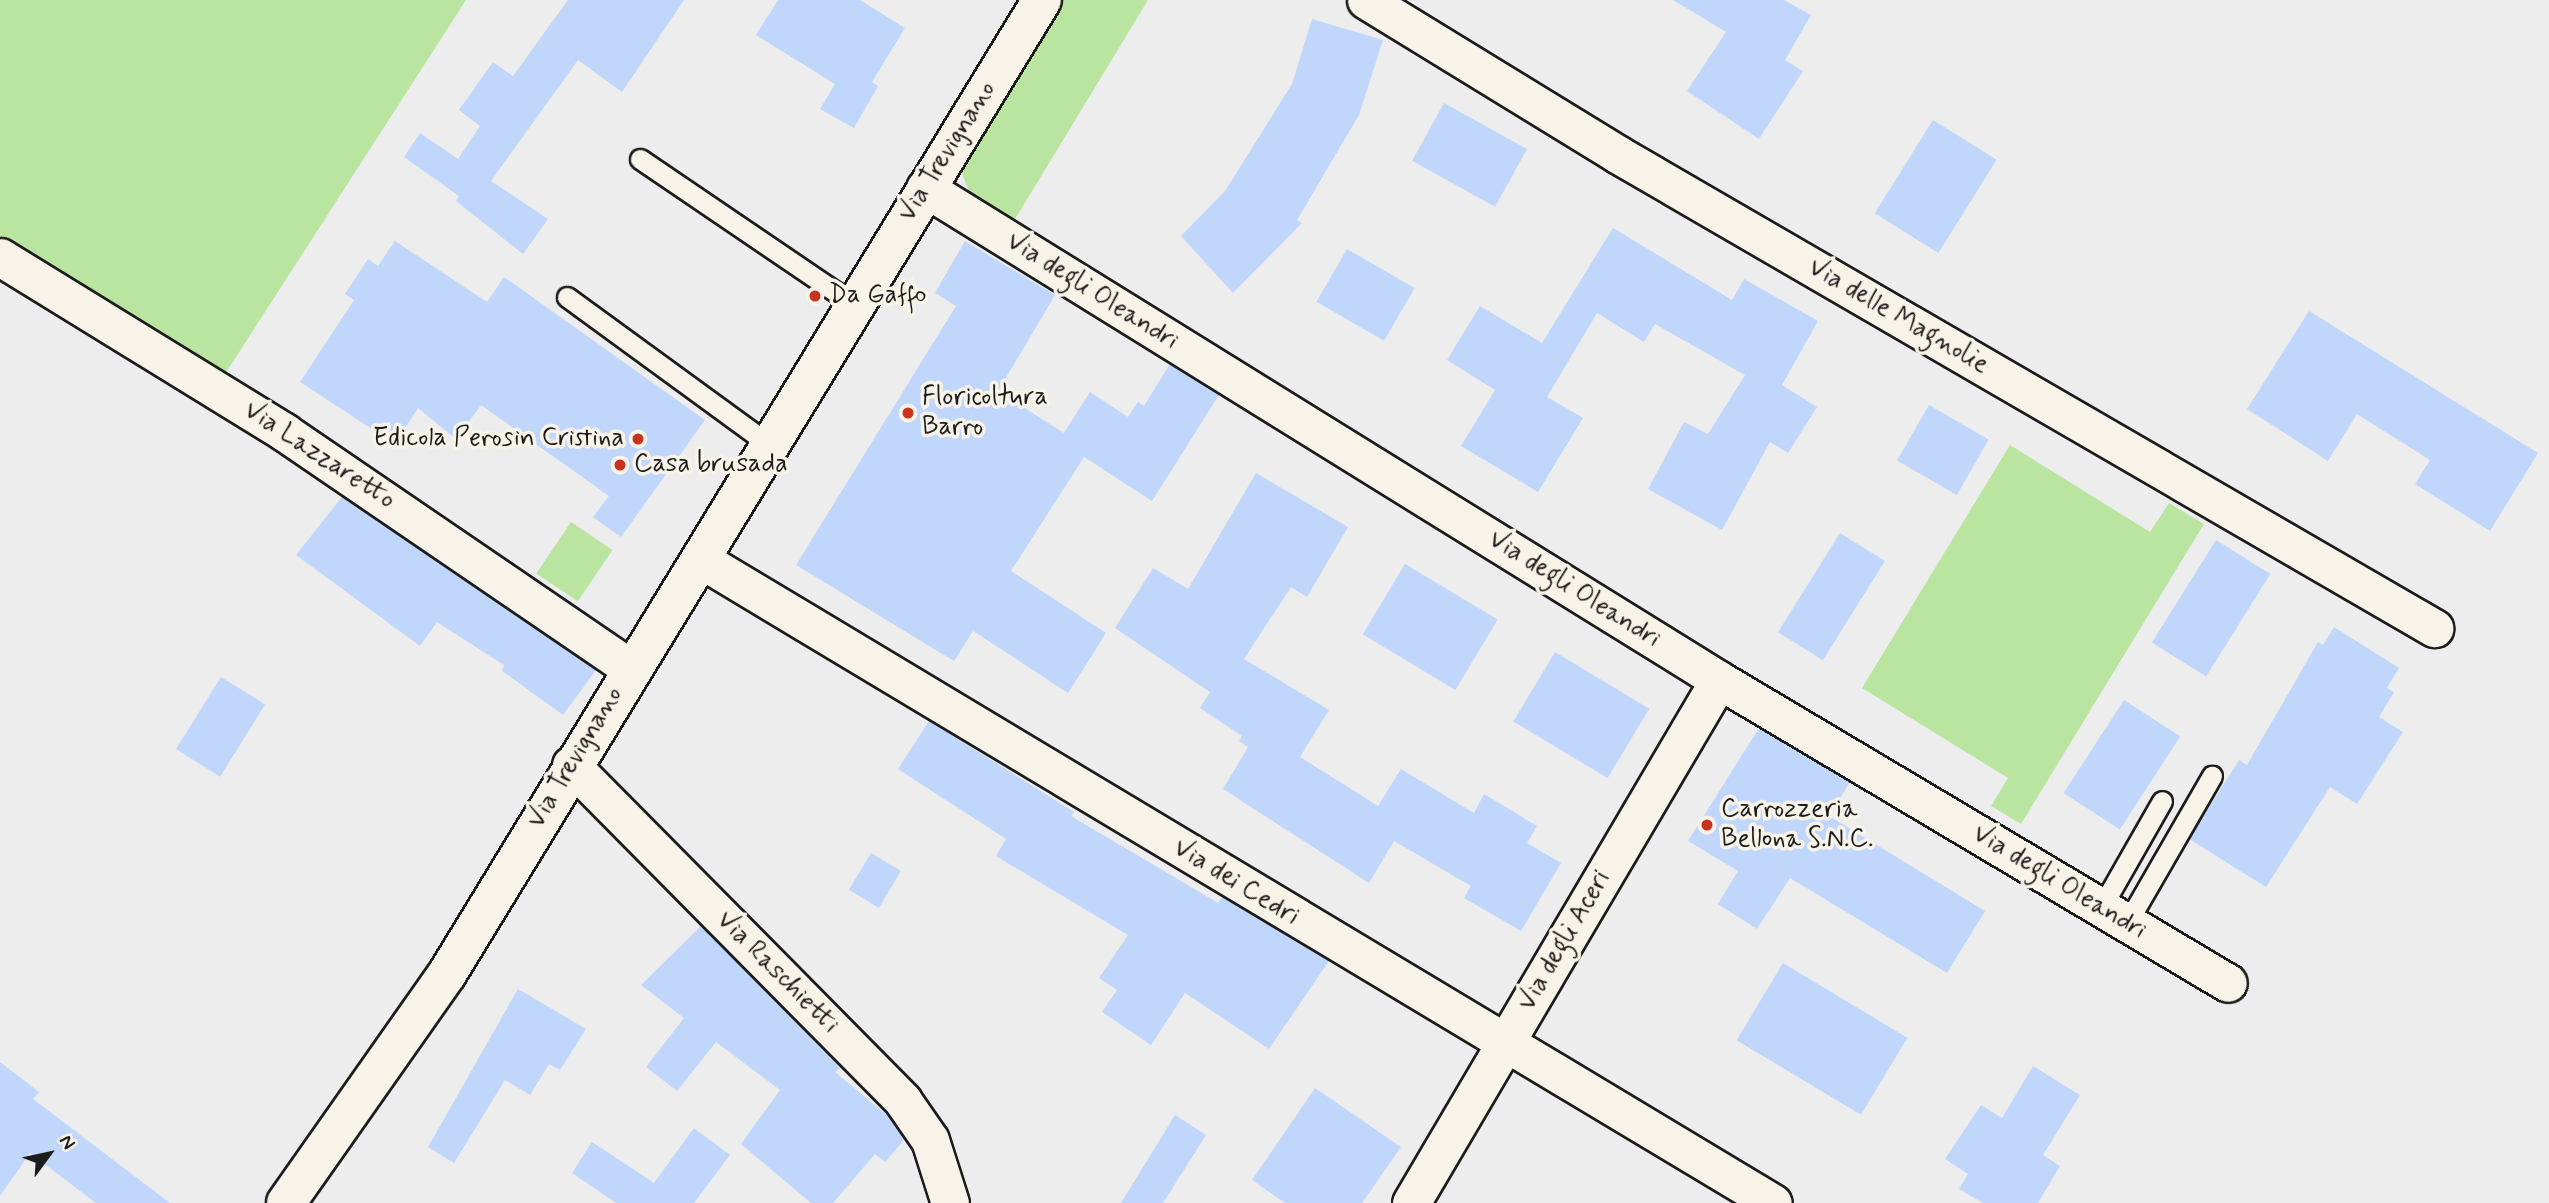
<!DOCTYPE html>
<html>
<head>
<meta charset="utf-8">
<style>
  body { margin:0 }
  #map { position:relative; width:2549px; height:1203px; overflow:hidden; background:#ecedec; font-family:Mynerve,sans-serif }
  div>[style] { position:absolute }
  .green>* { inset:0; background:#bae5a1; transform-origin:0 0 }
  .building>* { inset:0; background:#c1d6fb; transform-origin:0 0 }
  .roads { filter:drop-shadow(2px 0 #1c1c1c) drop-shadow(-2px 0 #1c1c1c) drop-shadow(0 2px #1c1c1c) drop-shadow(0 -2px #1c1c1c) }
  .lane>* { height:19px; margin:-9.5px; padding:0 9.5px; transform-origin:9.5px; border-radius:9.5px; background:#f7f3e8 }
  .street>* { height:37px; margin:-18.5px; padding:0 18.5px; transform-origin:18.5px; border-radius:18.5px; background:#f7f3e8 }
  .secondary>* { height:38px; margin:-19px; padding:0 19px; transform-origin:19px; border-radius:19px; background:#f7f3e8 }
  .dots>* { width:19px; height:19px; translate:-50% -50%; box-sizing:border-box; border:4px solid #f7f3e8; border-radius:50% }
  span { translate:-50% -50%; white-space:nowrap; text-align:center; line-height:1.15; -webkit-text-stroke:7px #f7f3e8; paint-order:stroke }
  .street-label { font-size:26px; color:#1c1c1c }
  .poi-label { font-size:26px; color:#1c1c1c }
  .left { translate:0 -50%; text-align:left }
  .right { translate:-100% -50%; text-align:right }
  .north { position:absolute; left:14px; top:1119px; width:70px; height:70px; -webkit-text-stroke:5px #f7f3e8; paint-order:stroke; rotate:57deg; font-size:19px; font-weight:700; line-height:28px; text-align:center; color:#1c1c1c }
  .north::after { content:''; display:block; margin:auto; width:24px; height:32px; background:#1c1c1c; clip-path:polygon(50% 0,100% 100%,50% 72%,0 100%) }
</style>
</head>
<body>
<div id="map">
  <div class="green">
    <div style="clip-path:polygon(0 0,466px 0,216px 388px,0 248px)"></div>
    <div style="clip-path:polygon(1061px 0,1148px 0,1012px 224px,972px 200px,959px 165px)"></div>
    <div style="clip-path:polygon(2010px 445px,2150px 532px,2169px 503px,2204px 524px,2021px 824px,1991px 806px,2008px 778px,1862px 688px)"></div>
    <div style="left:571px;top:522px;width:50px;height:62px;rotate:34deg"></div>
  </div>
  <div class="building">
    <div style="clip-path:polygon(568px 0,684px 0,622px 92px,578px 60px,491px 181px,548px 219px,523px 254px,456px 201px,459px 196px,404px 157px,420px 133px,458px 159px,480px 126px,459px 110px,493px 62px,513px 76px)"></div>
    <div style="clip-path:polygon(778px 0,860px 0,905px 28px,872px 82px,878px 86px,854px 128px,820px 109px,835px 84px,756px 35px)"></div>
    <div style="clip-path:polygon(1673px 0,1784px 0,1811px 15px,1785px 60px,1803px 71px,1759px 139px,1687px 91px,1726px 32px)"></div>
    <div style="clip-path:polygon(1312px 19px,1383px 40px,1359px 115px,1297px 220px,1302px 223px,1233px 293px,1181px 236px,1225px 191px,1292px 84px)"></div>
    <div style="left:1444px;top:103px;width:95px;height:66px;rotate:29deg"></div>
    <div style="left:1933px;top:120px;width:75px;height:110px;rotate:32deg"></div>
    <div style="clip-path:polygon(1613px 228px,1732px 300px,1744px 279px,1818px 321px,1782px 385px,1817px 407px,1788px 453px,1770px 442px,1722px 530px,1648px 489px,1684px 422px,1708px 434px,1745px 375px,1655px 324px,1644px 342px,1597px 313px,1547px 397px,1583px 418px,1538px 492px,1461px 446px,1495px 390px,1447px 360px,1480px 306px,1542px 343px)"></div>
    <div style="clip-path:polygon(395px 241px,487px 302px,504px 277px,705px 420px,621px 537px,593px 517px,609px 496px,481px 405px,456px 439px,418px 408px,395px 444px,300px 382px,354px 300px,345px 294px,368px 259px,378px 266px)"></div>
    <div style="clip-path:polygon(965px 241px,1055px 295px,998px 391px,1064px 433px,1090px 392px,1128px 417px,1138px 402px,1144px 406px,1170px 364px,1219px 395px,1152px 501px,1084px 457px,1011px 571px,1106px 633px,1068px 693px,973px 631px,954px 661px,796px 565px,956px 306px,935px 293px)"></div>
    <div style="left:1347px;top:249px;width:78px;height:61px;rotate:30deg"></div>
    <div style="clip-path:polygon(2309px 311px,2538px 453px,2490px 531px,2415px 484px,2430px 460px,2357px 414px,2328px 461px,2247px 409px)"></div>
    <div style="left:1929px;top:405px;width:69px;height:64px;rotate:30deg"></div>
    <div style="clip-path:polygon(1256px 473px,1348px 527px,1307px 597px,1291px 587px,1244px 659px,1329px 710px,1300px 757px,1378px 806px,1401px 769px,1474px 813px,1484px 794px,1537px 826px,1527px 843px,1561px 863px,1521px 931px,1464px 898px,1471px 886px,1394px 841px,1369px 883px,1223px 789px,1248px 747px,1239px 741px,1242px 736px,1200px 708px,1210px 692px,1115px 628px,1153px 568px,1188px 589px)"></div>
    <div style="clip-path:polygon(342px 497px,596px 670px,563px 715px,502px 671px,504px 665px,437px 622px,420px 646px,296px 555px)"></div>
    <div style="left:1840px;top:533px;width:53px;height:117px;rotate:32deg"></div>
    <div style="left:2216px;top:540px;width:64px;height:121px;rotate:32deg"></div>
    <div style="left:1405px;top:564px;width:108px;height:82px;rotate:31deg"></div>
    <div style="clip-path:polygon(2334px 627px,2399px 668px,2387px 688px,2394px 692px,2379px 717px,2403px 732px,2357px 804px,2330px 787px,2266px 887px,2189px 839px,2239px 760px,2247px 765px,2318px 642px,2323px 645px)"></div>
    <div style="left:1555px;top:652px;width:110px;height:81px;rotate:31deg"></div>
    <div style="left:221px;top:677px;width:52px;height:85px;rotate:32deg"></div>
    <div style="left:2124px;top:700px;width:67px;height:111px;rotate:33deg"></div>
    <div style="clip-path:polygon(929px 721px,1074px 812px,1071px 816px,1218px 903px,1222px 897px,1329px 961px,1269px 1049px,1185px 993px,1151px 1045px,1102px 1012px,1117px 990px,1099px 978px,1128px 935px,996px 856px,1006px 839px,898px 769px)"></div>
    <div style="clip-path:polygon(1759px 728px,1850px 782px,1829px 816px,1985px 911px,1947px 973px,1790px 878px,1757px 929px,1718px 904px,1738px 871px,1688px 841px)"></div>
    <div style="left:871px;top:853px;width:35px;height:43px;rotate:31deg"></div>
    <div style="clip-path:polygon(701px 926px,840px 1068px,835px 1072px,889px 1117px,904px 1140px,885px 1162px,875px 1154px,833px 1203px,811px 1203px,741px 1144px,780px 1090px,716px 1042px,677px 1091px,646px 1067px,684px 1018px,641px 985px)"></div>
    <div style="left:1783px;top:963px;width:145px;height:90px;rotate:31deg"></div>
    <div style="clip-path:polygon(518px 989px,586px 1029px,560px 1070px,549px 1064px,530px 1095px,505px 1080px,454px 1163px,428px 1147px)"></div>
    <div style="clip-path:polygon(0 1062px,39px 1092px,33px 1099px,170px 1203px,96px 1203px,30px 1153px,0 1196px)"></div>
    <div style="clip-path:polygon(2033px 1066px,2080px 1095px,2043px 1155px,2060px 1166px,2038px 1203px,1983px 1203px,1959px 1189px,1968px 1174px,1945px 1159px,1981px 1105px,2002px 1118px)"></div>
    <div style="clip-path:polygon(1315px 1088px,1401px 1147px,1362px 1203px,1285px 1203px,1252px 1180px)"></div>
    <div style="clip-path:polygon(1175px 1115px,1206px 1135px,1163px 1203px,1121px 1203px)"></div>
    <div style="clip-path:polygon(694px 1128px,730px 1155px,694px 1203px,616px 1203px,572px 1173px,592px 1142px,654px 1183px)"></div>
  </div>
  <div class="roads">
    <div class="lane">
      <div style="left:640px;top:159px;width:260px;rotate:34.2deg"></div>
      <div style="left:567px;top:297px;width:251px;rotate:36.1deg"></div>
      <div style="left:2101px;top:908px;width:123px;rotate:-60.3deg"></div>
      <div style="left:2127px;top:923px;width:170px;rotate:-60deg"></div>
    </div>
    <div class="street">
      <div style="left:1366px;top:0;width:294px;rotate:31.5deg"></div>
      <div style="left:1617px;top:154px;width:945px;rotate:30.12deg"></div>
      <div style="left:925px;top:188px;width:934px;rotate:31.78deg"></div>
      <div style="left:1719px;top:680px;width:592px;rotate:30.76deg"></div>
      <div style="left:0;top:257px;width:334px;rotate:31.6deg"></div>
      <div style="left:284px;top:432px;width:419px;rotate:34.3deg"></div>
      <div style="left:700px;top:559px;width:1251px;rotate:30.97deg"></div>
      <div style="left:571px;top:765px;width:472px;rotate:45.3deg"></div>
      <div style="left:903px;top:1101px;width:47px;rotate:55.3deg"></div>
      <div style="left:930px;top:1140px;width:66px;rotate:72.4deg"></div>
      <div style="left:1411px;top:1203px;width:607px;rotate:-59.51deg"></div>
    </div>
    <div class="secondary">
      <div style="left:286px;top:1203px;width:280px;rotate:-54.9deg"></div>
      <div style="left:447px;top:974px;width:1141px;rotate:-58.58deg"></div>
    </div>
  </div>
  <div class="dots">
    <div style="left:815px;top:296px;background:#c8321e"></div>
    <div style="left:908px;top:413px;background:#c8321e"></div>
    <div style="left:638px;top:439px;background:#c8321e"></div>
    <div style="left:620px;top:465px;background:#c8321e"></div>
    <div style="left:1707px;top:825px;background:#c8321e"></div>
  </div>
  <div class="street-label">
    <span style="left:948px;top:152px;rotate:-58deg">Via Trevignano</span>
    <span style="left:1092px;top:292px;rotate:32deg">Via degli Oleandri</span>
    <span style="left:1898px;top:317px;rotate:30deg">Via delle Magnolie</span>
    <span style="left:319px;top:456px;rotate:33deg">Via Lazzaretto</span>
    <span style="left:1574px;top:590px;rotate:32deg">Via degli Oleandri</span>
    <span style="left:576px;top:758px;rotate:-59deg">Via Trevignano</span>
    <span style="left:1236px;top:883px;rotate:31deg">Via dei Cedri</span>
    <span style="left:2059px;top:883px;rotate:31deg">Via degli Oleandri</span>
    <span style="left:1565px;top:941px;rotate:-60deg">Via degli Aceri</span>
    <span style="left:777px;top:973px;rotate:45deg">Via Raschietti</span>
  </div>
  <div class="poi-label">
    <span class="left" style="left:829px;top:296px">Da Gaffo</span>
    <span class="left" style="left:922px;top:413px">Floricoltura<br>Barro</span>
    <span class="right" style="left:624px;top:439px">Edicola Perosin Cristina</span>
    <span class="left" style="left:634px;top:465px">Casa brusada</span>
    <span class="left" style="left:1721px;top:825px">Carrozzeria<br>Bellona S.N.C.</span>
  </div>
  <div class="north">N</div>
</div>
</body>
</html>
